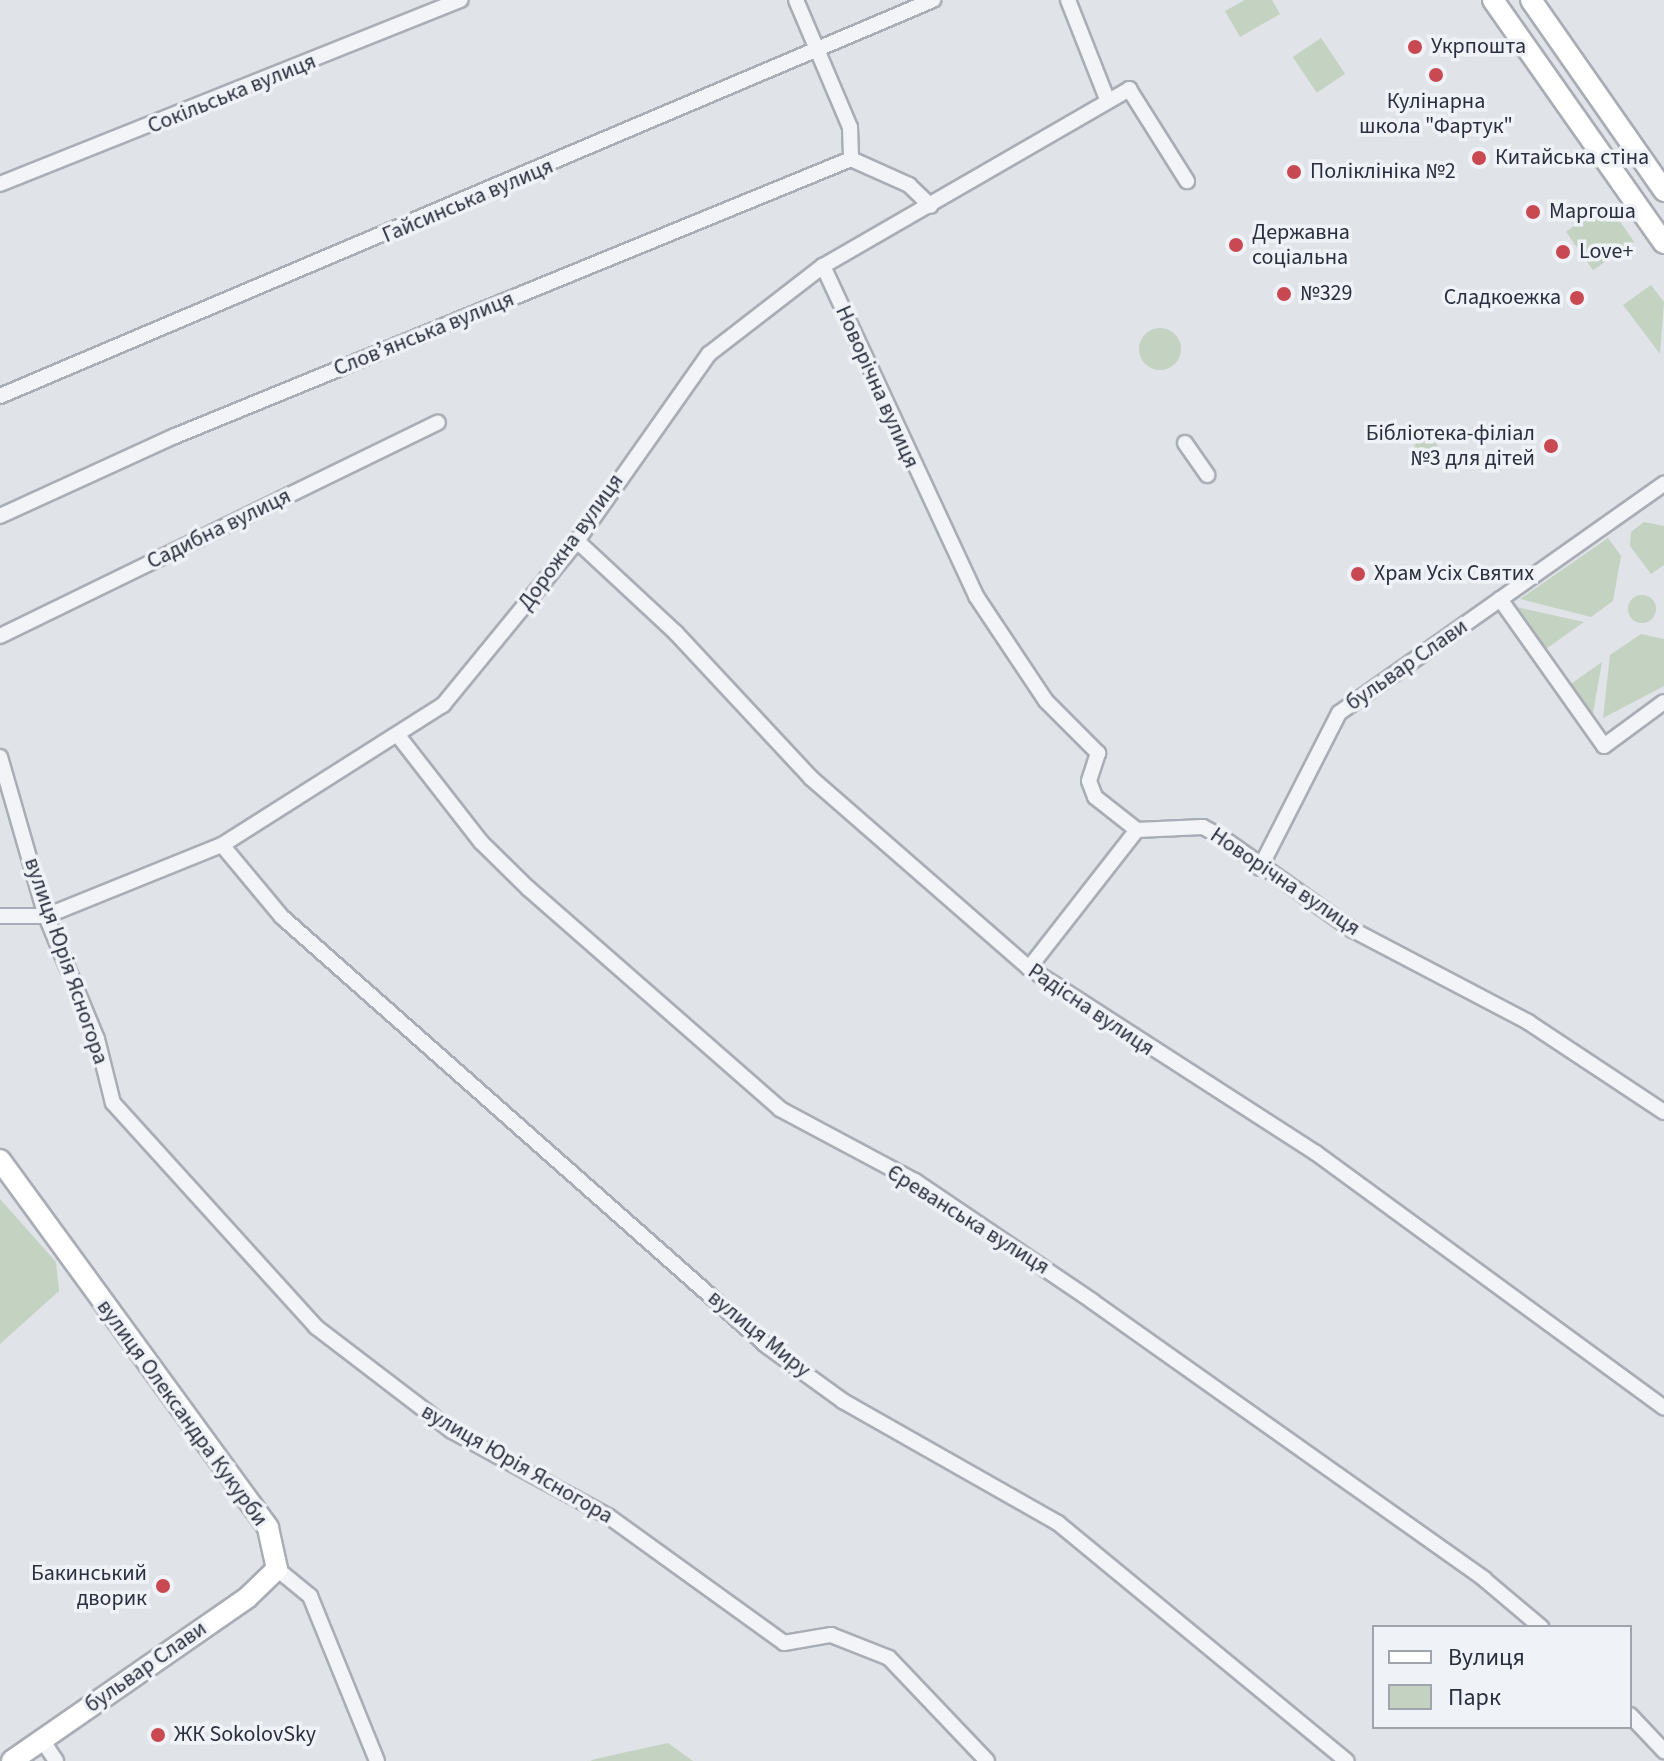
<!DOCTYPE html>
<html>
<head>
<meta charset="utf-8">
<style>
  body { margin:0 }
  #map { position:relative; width:1664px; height:1761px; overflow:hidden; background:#e0e3e8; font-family:"Source Sans 3",sans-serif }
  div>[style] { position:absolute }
  .green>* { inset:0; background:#c4d2c1; transform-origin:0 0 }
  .round { border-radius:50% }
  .roads { filter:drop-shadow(2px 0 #a9adb5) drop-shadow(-2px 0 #a9adb5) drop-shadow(0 2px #a9adb5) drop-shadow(0 -2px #a9adb5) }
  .street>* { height:14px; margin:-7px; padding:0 7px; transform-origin:7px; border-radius:7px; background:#f3f4f7 }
  .secondary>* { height:20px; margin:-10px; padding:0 10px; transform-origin:10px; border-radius:10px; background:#fff }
  .dots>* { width:22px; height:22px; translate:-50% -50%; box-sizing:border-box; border:4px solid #eff2f6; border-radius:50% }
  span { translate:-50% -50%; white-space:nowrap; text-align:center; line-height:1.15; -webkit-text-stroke:7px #eff2f6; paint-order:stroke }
  .poi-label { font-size:22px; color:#292f3f }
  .left { translate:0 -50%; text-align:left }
  .right { translate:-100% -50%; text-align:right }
  .street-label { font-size:22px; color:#292f3f }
  .legend { position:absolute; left:1372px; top:1625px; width:260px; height:104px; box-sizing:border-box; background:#eff2f6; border:2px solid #a0a4ad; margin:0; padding:10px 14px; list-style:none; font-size:24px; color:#292f3f }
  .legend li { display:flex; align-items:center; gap:16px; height:40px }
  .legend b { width:40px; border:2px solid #a0a4ad }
</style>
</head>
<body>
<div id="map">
  <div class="green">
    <div style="clip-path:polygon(1245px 0,1272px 0,1280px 14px,1240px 37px,1225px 11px)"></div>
    <div style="left:1321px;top:38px;width:43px;height:34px;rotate:56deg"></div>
    <div style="left:1607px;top:203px;width:47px;height:50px;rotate:55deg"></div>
    <div style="clip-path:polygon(1651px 285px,1664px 302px,1660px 354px,1623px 305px)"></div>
    <div class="round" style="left:1139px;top:328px;width:42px;height:42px"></div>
    <div class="round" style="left:1413px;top:439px;width:26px;height:26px"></div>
    <div style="clip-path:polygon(1644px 522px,1664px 526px,1664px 565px,1651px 574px,1630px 546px,1631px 532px)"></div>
    <div style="clip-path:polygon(1608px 538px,1621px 556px,1613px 601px,1591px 617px,1520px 599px)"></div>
    <div class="round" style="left:1628px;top:595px;width:28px;height:28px"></div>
    <div style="clip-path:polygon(1516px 607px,1584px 622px,1543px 651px)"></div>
    <div style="clip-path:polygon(1641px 634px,1664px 639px,1664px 686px,1603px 718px,1610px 655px)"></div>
    <div style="clip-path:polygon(1602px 662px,1592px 718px,1568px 686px)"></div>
    <div style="clip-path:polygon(0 1199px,56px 1262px,59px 1291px,0 1344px)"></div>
    <div style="clip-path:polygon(668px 1743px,693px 1761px,590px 1761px,595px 1759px)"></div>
  </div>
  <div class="roads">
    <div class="street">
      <div style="left:796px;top:0;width:138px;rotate:67deg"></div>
      <div style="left:850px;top:127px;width:32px;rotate:88deg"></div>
      <div style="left:1068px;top:0;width:106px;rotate:68.5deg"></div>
      <div style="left:0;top:184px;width:496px;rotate:-21.8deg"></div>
      <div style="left:823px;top:266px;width:364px;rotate:65.1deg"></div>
      <div style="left:976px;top:596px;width:126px;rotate:56.3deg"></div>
      <div style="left:1046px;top:701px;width:74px;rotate:45deg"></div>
      <div style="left:1098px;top:753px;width:29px;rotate:108deg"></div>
      <div style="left:1089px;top:781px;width:17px;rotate:69deg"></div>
      <div style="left:1095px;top:797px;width:53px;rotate:38.2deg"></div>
      <div style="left:1137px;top:830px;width:66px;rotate:-2.6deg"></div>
      <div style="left:1203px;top:827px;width:19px;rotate:28deg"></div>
      <div style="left:1220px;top:836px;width:163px;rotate:35.3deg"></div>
      <div style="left:1353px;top:930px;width:198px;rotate:27.7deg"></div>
      <div style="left:1528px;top:1022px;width:163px;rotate:33.5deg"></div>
      <div style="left:0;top:396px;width:1014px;rotate:-23deg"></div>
      <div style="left:1185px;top:443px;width:39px;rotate:55deg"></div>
      <div style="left:0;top:516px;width:192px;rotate:-24.6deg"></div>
      <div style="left:175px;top:436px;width:731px;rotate:-22.28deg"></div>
      <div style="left:851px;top:159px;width:64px;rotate:24.1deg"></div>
      <div style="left:909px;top:185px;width:30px;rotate:44deg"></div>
      <div style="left:577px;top:541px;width:135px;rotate:42.9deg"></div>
      <div style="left:676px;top:633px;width:198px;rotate:47deg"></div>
      <div style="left:811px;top:778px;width:289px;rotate:41.1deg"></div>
      <div style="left:1029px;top:968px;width:341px;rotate:32.8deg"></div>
      <div style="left:1316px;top:1153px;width:431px;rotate:36.2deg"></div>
      <div style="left:1500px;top:599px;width:180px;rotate:54.7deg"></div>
      <div style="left:1604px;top:746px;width:74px;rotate:-36.3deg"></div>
      <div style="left:0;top:636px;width:487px;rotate:-26deg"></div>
      <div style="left:400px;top:738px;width:132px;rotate:52.1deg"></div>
      <div style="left:481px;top:842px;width:67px;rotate:44.4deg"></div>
      <div style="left:529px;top:889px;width:334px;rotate:41.2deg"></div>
      <div style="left:780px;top:1109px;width:153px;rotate:28.1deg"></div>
      <div style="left:915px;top:1181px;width:214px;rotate:34.1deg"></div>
      <div style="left:1092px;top:1301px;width:481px;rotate:35.3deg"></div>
      <div style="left:1484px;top:1579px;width:75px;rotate:40.1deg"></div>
      <div style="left:0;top:757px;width:166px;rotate:73.9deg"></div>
      <div style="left:46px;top:916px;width:133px;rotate:67.5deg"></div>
      <div style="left:97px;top:1039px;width:66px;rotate:76deg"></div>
      <div style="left:113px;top:1103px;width:302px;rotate:47.8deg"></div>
      <div style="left:316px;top:1327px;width:171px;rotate:37.4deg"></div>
      <div style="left:452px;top:1431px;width:178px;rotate:28.6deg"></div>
      <div style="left:608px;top:1516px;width:217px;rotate:35.8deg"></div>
      <div style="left:784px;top:1643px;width:48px;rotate:-9.7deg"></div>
      <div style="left:831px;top:1635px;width:62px;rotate:21.6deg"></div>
      <div style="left:889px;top:1658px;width:142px;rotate:46.4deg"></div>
      <div style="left:222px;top:845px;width:94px;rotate:50.2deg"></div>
      <div style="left:282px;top:917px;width:648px;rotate:41.49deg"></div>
      <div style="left:767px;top:1346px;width:94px;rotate:35.9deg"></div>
      <div style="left:843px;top:1401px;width:247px;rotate:29.6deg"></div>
      <div style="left:1058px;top:1523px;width:374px;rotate:39.5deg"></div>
      <div style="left:1260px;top:868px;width:174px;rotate:-63deg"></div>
      <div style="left:1339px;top:713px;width:398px;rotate:-35.2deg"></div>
      <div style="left:0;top:916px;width:46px"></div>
      <div style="left:46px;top:916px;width:190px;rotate:-22deg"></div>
      <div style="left:222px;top:845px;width:262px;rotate:-32.4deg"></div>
      <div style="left:443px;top:705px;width:212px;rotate:-50.7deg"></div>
      <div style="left:577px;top:541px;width:229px;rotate:-54.8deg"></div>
      <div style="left:709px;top:354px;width:144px;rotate:-37.7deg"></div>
      <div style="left:823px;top:266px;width:354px;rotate:-30deg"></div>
      <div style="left:1129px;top:89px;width:109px;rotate:57.8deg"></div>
      <div style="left:1029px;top:968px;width:175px;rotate:-52deg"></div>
      <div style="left:277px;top:1569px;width:43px;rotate:39.3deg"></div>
      <div style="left:310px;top:1596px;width:178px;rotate:67.9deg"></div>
      <div style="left:1630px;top:1715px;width:50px;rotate:46.6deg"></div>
      <div style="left:42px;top:1740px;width:25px;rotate:56deg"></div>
    </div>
    <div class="secondary">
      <div style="left:1493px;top:0;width:297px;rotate:54.9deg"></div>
      <div style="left:1531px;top:0;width:233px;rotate:55.1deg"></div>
      <div style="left:0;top:1160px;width:455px;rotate:53.9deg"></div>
      <div style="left:268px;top:1528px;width:42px;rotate:77.6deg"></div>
      <div style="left:277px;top:1569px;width:42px;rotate:136deg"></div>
      <div style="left:247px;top:1598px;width:286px;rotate:145.3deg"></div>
    </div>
  </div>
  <div class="dots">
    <div style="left:1415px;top:47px;background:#c94952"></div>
    <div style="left:1436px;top:75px;background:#c94952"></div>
    <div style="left:1479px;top:158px;background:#c94952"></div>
    <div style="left:1294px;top:172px;background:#c94952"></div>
    <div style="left:1533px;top:212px;background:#c94952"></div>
    <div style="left:1236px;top:245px;background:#c94952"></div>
    <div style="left:1563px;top:252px;background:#c94952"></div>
    <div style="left:1284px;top:294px;background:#c94952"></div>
    <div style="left:1577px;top:298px;background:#c94952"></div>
    <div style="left:1551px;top:446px;background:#c94952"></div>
    <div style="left:1358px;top:574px;background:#c94952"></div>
    <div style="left:163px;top:1586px;background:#c94952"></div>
    <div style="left:158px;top:1735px;background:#c94952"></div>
  </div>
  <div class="poi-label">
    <span class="left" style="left:1431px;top:47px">Укрпошта</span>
    <span style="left:1436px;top:114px">Кулінарна<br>школа "Фартук"</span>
    <span class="left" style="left:1495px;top:158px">Китайська стіна</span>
    <span class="left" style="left:1310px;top:172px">Поліклініка №2</span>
    <span class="left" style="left:1549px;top:212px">Маргоша</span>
    <span class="left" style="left:1252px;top:245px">Державна<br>соціальна</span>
    <span class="left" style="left:1579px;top:252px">Love+</span>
    <span class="left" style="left:1300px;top:294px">№329</span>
    <span class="right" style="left:1561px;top:298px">Сладкоежка</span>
    <span class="right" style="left:1535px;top:446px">Бібліотека-філіал<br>№3 для дітей</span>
    <span class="left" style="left:1374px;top:574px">Храм Усіх Святих</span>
    <span class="right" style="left:147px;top:1586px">Бакинський<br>дворик</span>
    <span class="left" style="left:174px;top:1735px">ЖК SokolovSky</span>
  </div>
  <div class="street-label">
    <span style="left:232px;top:94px;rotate:-22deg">Сокільська вулиця</span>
    <span style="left:468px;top:201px;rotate:-23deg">Гайсинська вулиця</span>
    <span style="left:424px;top:334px;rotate:-22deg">Словʼянська вулиця</span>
    <span style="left:877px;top:387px;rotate:66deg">Новорічна вулиця</span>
    <span style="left:219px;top:529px;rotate:-26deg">Садибна вулиця</span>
    <span style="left:571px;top:542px;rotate:-54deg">Дорожна вулиця</span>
    <span style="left:1407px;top:665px;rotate:-35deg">бульвар Слави</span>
    <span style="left:1285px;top:882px;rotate:34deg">Новорічна вулиця</span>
    <span style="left:66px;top:961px;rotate:71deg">вулиця Юрія Ясногора</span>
    <span style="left:1091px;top:1010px;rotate:34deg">Радісна вулиця</span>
    <span style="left:968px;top:1220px;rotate:32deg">Єреванська вулиця</span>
    <span style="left:759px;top:1334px;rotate:39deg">вулиця Миру</span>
    <span style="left:182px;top:1413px;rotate:54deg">вулиця Олександра Кукурби</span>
    <span style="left:517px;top:1464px;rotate:30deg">вулиця Юрія Ясногора</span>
    <span style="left:146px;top:1667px;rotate:-35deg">бульвар Слави</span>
  </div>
  <ul class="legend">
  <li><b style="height:10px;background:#fff"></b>Вулиця</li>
  <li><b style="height:22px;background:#c4d2c1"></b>Парк</li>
  </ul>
</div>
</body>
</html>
